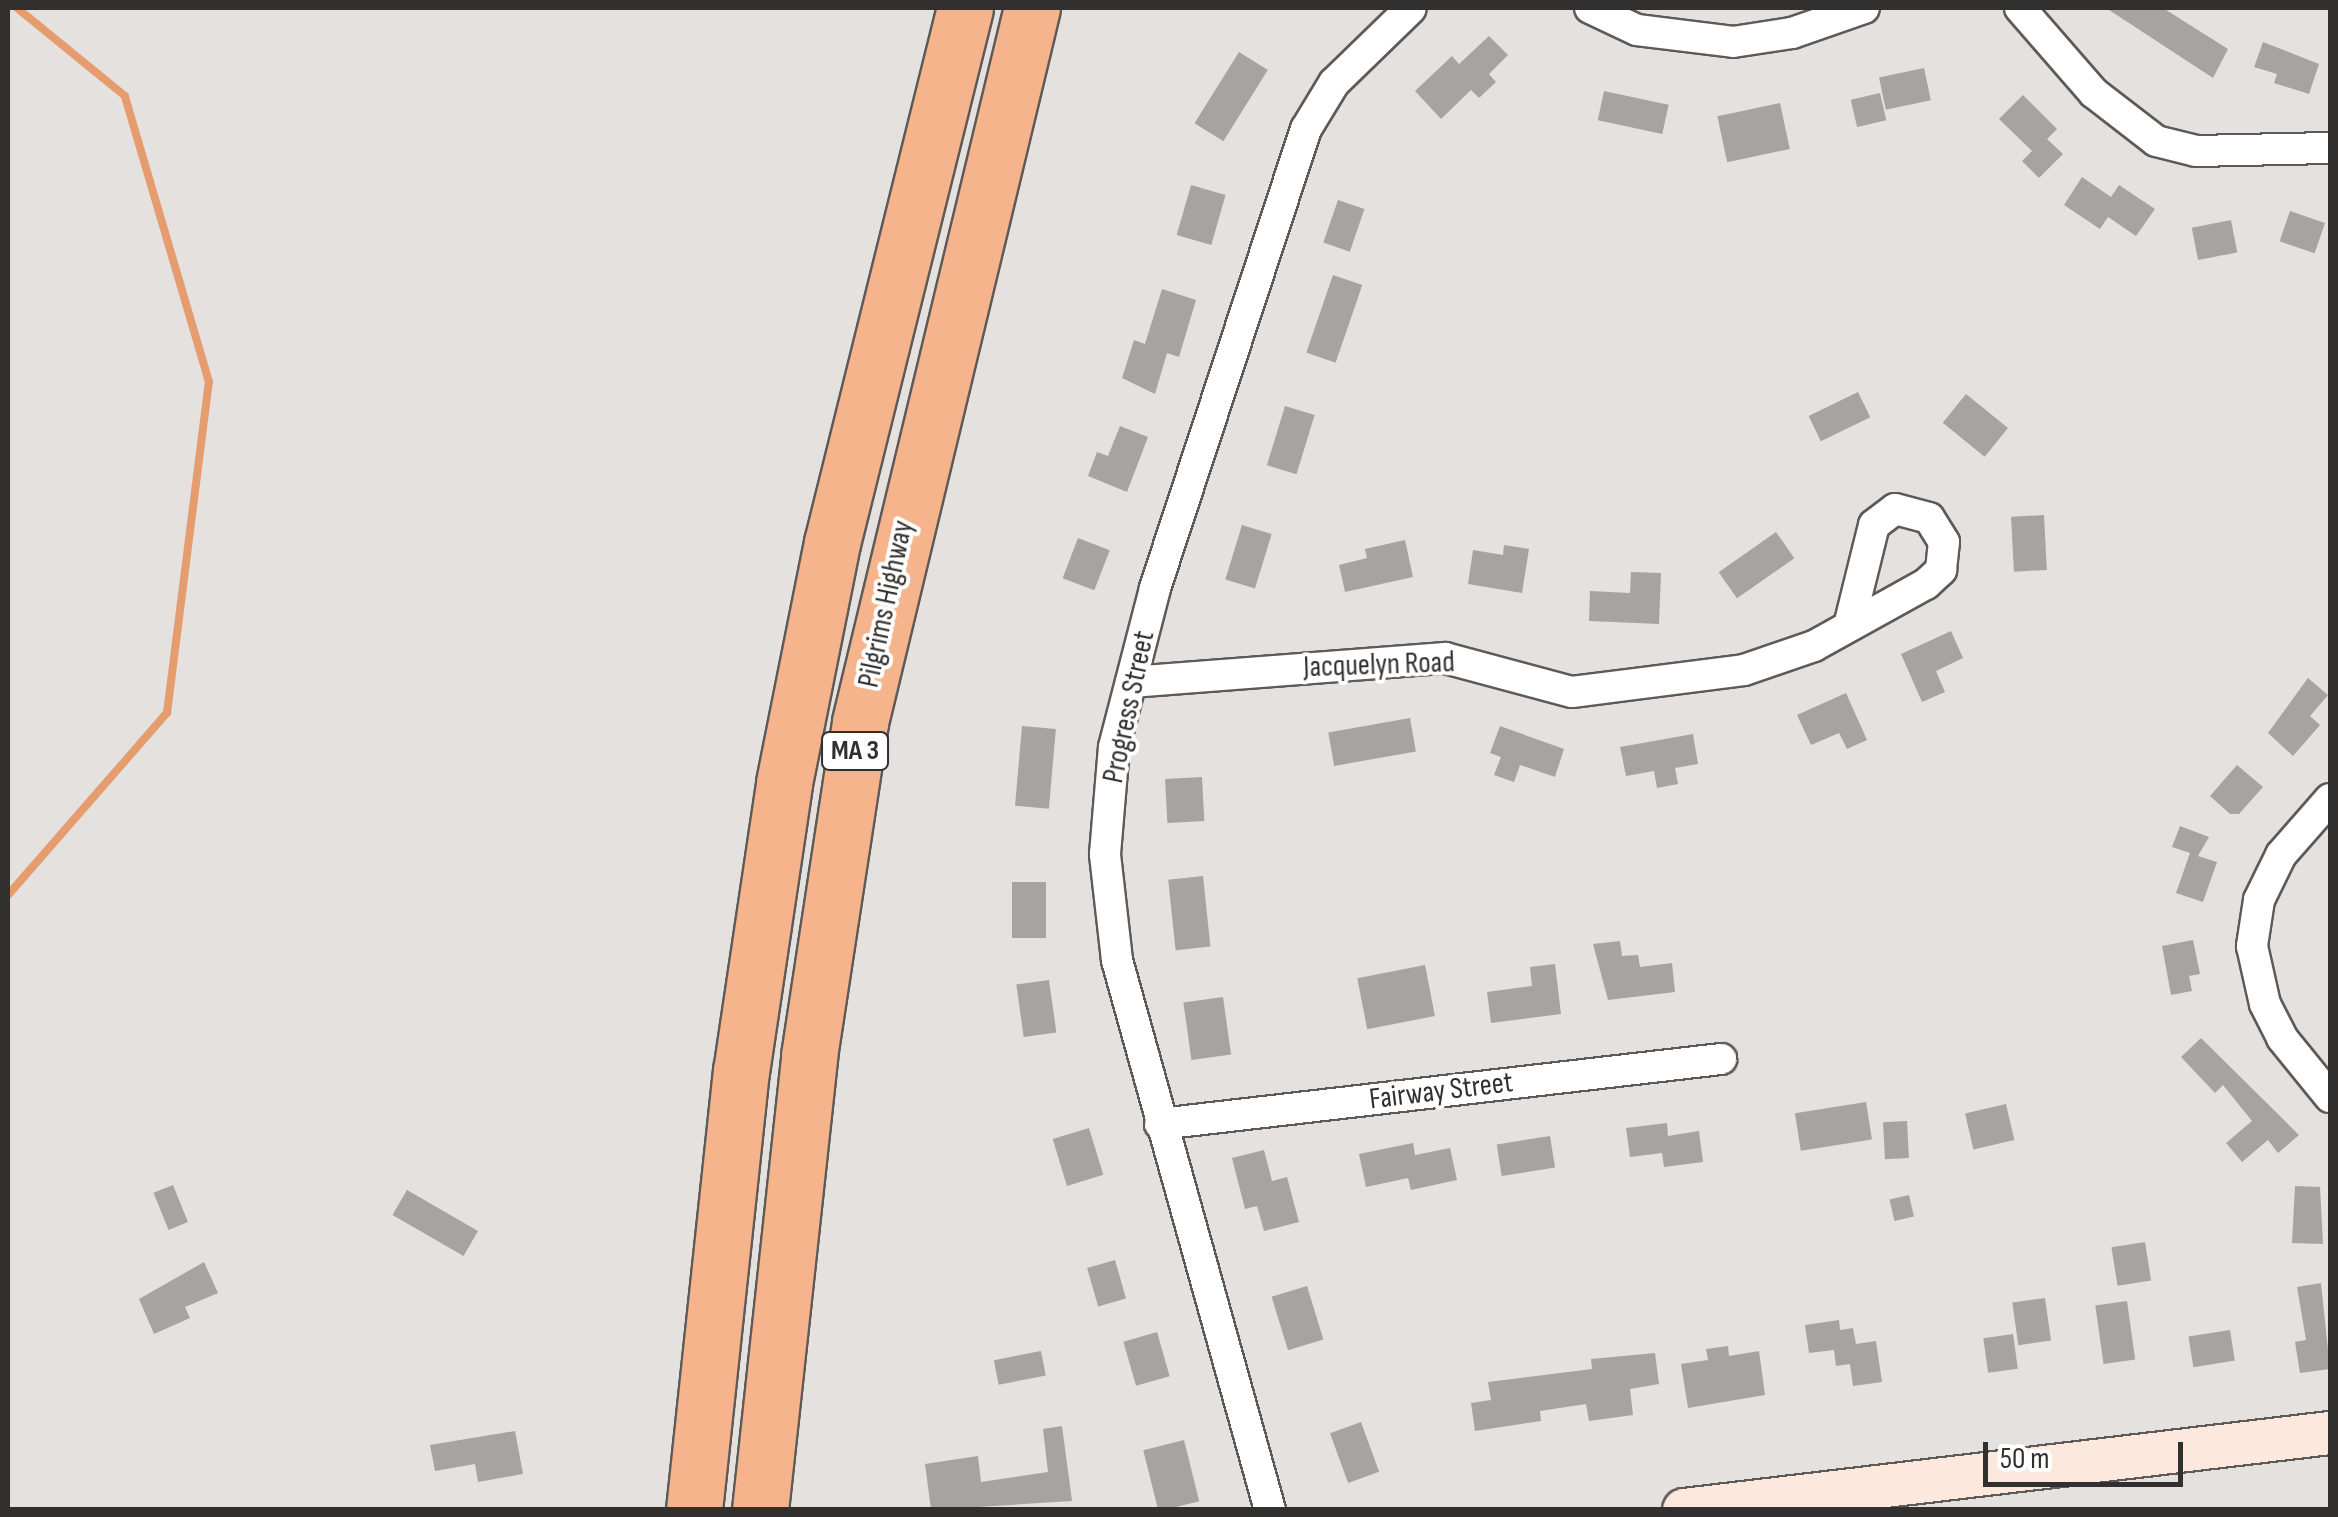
<!DOCTYPE html>
<html>
<head>
<meta charset="utf-8">
<style>
  body { margin:0 }
  #map { position:relative; width:2338px; height:1517px; overflow:hidden; background:#e5e1df; font-family:"Sofia Sans Condensed",sans-serif }
  div>[style] { position:absolute }
  .stream>* { height:8px; margin:-4px; padding:0 4px; transform-origin:4px; border-radius:4px; background:#e59d70 }
  .building>* { inset:0; background:#a7a3a1; transform-origin:0 0 }
  .roads { filter:drop-shadow(2px 0 #5d5a58) drop-shadow(-2px 0 #5d5a58) drop-shadow(0 2px #5d5a58) drop-shadow(0 -2px #5d5a58) }
  .street>* { height:30px; margin:-15px; padding:0 15px; transform-origin:15px; border-radius:15px; background:#fff }
  .secondary>* { height:42px; margin:-21px; padding:0 21px; transform-origin:21px; border-radius:21px; background:#fce8dc }
  .highway>* { height:55px; margin:-27.5px; padding:0 27.5px; transform-origin:27.5px; border-radius:27.5px; background:#f5b48b }
  span { translate:-50% -50%; white-space:nowrap; text-align:center; line-height:1.15; -webkit-text-stroke:8px #fff; paint-order:stroke }
  .shield-label span { padding:2px 8px; background:#fff; border:2px solid; border-radius:8px; -webkit-text-stroke-width:0 }
  .shield-label { font-size:28px; color:#32302f; font-weight:700 }
  .street-label { font-size:30px; color:#32302f }
  .frame { position:absolute; inset:0; border:10px solid #32302f; pointer-events:none }
  .scale { position:absolute; left:1983px; top:1442px; width:200px; height:45px; box-sizing:border-box; border:5px solid #32302f; border-top:0; padding-left:12px; font-size:30px; line-height:35px; white-space:nowrap; color:#32302f; -webkit-text-stroke:8px #fff; paint-order:stroke }
</style>
</head>
<body>
<div id="map">
  <div class="stream">
    <div style="left:8px;top:895px;width:242px;rotate:-48.9deg"></div>
    <div style="left:167px;top:713px;width:334px;rotate:-82.8deg"></div>
    <div style="left:209px;top:382px;width:298px;rotate:-106.4deg"></div>
    <div style="left:125px;top:96px;width:139px;rotate:-140.8deg"></div>
  </div>
  <div class="building">
    <div style="clip-path:polygon(2106px 8px,2163px 8px,2228px 49px,2213px 78px)"></div>
    <div style="clip-path:polygon(1489px 36px,1508px 55px,1489px 74px,1496px 82px,1479px 98px,1471px 90px,1441px 119px,1415px 91px,1452px 56px,1459px 64px)"></div>
    <div style="clip-path:polygon(2263px 42px,2319px 64px,2309px 94px,2274px 83px,2277px 74px,2254px 67px)"></div>
    <div style="left:1239px;top:52px;width:34px;height:84px;rotate:32deg"></div>
    <div style="left:1924px;top:68px;width:33px;height:46px;rotate:78deg"></div>
    <div style="left:1604px;top:91px;width:66px;height:30px;rotate:12deg"></div>
    <div style="left:1880px;top:93px;width:28px;height:30px;rotate:77deg"></div>
    <div style="clip-path:polygon(2023px 95px,2057px 129px,2047px 139px,2063px 154px,2039px 178px,2022px 161px,2032px 151px,1999px 119px)"></div>
    <div style="left:1780px;top:103px;width:47px;height:64px;rotate:78deg"></div>
    <div style="clip-path:polygon(2082px 177px,2111px 197px,2119px 185px,2155px 209px,2136px 236px,2108px 217px,2100px 229px,2064px 205px)"></div>
    <div style="left:1191px;top:185px;width:36px;height:52px;rotate:16deg"></div>
    <div style="left:1338px;top:200px;width:28px;height:45px;rotate:19deg"></div>
    <div style="left:2290px;top:211px;width:37px;height:32px;rotate:19deg"></div>
    <div style="left:2231px;top:220px;width:33px;height:40px;rotate:79deg"></div>
    <div style="left:1333px;top:275px;width:31px;height:82px;rotate:19deg"></div>
    <div style="clip-path:polygon(1162px 289px,1196px 300px,1179px 357px,1167px 353px,1155px 394px,1122px 378px,1134px 340px,1145px 344px)"></div>
    <div style="left:1858px;top:392px;width:28px;height:55px;rotate:64deg"></div>
    <div style="left:1966px;top:394px;width:54px;height:37px;rotate:39deg"></div>
    <div style="left:1285px;top:406px;width:31px;height:62px;rotate:17deg"></div>
    <div style="clip-path:polygon(1120px 426px,1148px 437px,1127px 492px,1088px 476px,1097px 452px,1108px 456px)"></div>
    <div style="left:2044px;top:515px;width:55px;height:33px;rotate:87deg"></div>
    <div style="left:1242px;top:525px;width:31px;height:57px;rotate:17deg"></div>
    <div style="left:1776px;top:532px;width:32px;height:70px;rotate:55deg"></div>
    <div style="left:1078px;top:538px;width:34px;height:43px;rotate:21deg"></div>
    <div style="clip-path:polygon(1405px 540px,1413px 577px,1345px 592px,1339px 565px,1367px 558px,1365px 549px)"></div>
    <div style="clip-path:polygon(1504px 545px,1529px 549px,1522px 593px,1468px 584px,1473px 550px,1503px 555px)"></div>
    <div style="clip-path:polygon(1631px 572px,1661px 573px,1659px 624px,1589px 621px,1590px 591px,1630px 593px)"></div>
    <div style="clip-path:polygon(1951px 631px,1963px 658px,1936px 671px,1945px 692px,1922px 702px,1901px 654px)"></div>
    <div style="clip-path:polygon(2308px 678px,2328px 695px,2310px 716px,2320px 725px,2293px 756px,2268px 733px)"></div>
    <div style="clip-path:polygon(1846px 693px,1867px 740px,1847px 749px,1839px 733px,1811px 745px,1797px 715px)"></div>
    <div style="left:1410px;top:718px;width:34px;height:83px;rotate:80deg"></div>
    <div style="left:1022px;top:726px;width:34px;height:80px;rotate:5deg"></div>
    <div style="clip-path:polygon(1500px 726px,1564px 749px,1555px 777px,1520px 765px,1514px 782px,1494px 775px,1501px 757px,1490px 753px)"></div>
    <div style="clip-path:polygon(1693px 734px,1698px 764px,1675px 768px,1678px 784px,1657px 788px,1654px 771px,1626px 776px,1620px 747px)"></div>
    <div style="clip-path:polygon(2237px 765px,2263px 787px,2239px 814px,2230px 814px,2210px 796px)"></div>
    <div style="left:1202px;top:777px;width:44px;height:37px;rotate:87deg"></div>
    <div style="clip-path:polygon(2180px 826px,2209px 837px,2198px 856px,2217px 862px,2203px 902px,2176px 893px,2190px 853px,2172px 847px)"></div>
    <div style="left:1203px;top:876px;width:71px;height:35px;rotate:84deg"></div>
    <div style="left:1012px;top:882px;width:34px;height:56px"></div>
    <div style="clip-path:polygon(2193px 940px,2200px 974px,2189px 976px,2192px 991px,2171px 995px,2162px 946px)"></div>
    <div style="clip-path:polygon(1620px 941px,1622px 956px,1638px 955px,1640px 967px,1672px 963px,1675px 992px,1608px 1000px,1593px 944px)"></div>
    <div style="clip-path:polygon(1555px 964px,1561px 1014px,1491px 1023px,1487px 992px,1532px 986px,1530px 967px)"></div>
    <div style="left:1425px;top:965px;width:52px;height:69px;rotate:79deg"></div>
    <div style="left:1049px;top:980px;width:53px;height:33px;rotate:82deg"></div>
    <div style="left:1223px;top:997px;width:58px;height:40px;rotate:82deg"></div>
    <div style="clip-path:polygon(2201px 1038px,2299px 1135px,2278px 1153px,2268px 1140px,2242px 1162px,2226px 1143px,2252px 1121px,2223px 1085px,2215px 1093px,2181px 1057px)"></div>
    <div style="left:1866px;top:1102px;width:38px;height:72px;rotate:81deg"></div>
    <div style="left:2006px;top:1104px;width:37px;height:42px;rotate:77deg"></div>
    <div style="left:1907px;top:1121px;width:37px;height:24px;rotate:87deg"></div>
    <div style="clip-path:polygon(1667px 1123px,1668px 1136px,1699px 1131px,1703px 1162px,1664px 1167px,1662px 1153px,1630px 1157px,1626px 1128px)"></div>
    <div style="left:1089px;top:1128px;width:49px;height:38px;rotate:73deg"></div>
    <div style="left:1550px;top:1136px;width:32px;height:54px;rotate:81deg"></div>
    <div style="clip-path:polygon(1413px 1143px,1415px 1155px,1450px 1148px,1457px 1180px,1411px 1190px,1408px 1178px,1366px 1187px,1359px 1154px)"></div>
    <div style="clip-path:polygon(1264px 1150px,1272px 1181px,1287px 1177px,1299px 1222px,1264px 1231px,1257px 1206px,1245px 1209px,1232px 1158px)"></div>
    <div style="left:173px;top:1185px;width:40px;height:21px;rotate:68deg"></div>
    <div style="clip-path:polygon(2295px 1186px,2320px 1187px,2323px 1244px,2292px 1243px)"></div>
    <div style="left:407px;top:1190px;width:82px;height:29px;rotate:30deg"></div>
    <div style="left:1909px;top:1195px;width:22px;height:20px;rotate:77deg"></div>
    <div style="left:2145px;top:1242px;width:39px;height:34px;rotate:81deg"></div>
    <div style="left:1115px;top:1260px;width:40px;height:29px;rotate:74deg"></div>
    <div style="clip-path:polygon(204px 1262px,218px 1293px,185px 1307px,190px 1318px,154px 1334px,139px 1299px)"></div>
    <div style="clip-path:polygon(2321px 1283px,2330px 1369px,2300px 1373px,2295px 1342px,2306px 1340px,2297px 1287px)"></div>
    <div style="left:1307px;top:1286px;width:56px;height:37px;rotate:73deg"></div>
    <div style="left:2045px;top:1298px;width:43px;height:33px;rotate:82deg"></div>
    <div style="left:2127px;top:1301px;width:59px;height:32px;rotate:82deg"></div>
    <div style="clip-path:polygon(1839px 1320px,1840px 1330px,1853px 1328px,1856px 1344px,1876px 1341px,1882px 1382px,1853px 1386px,1850px 1364px,1836px 1366px,1834px 1350px,1809px 1353px,1805px 1325px)"></div>
    <div style="left:2230px;top:1330px;width:31px;height:42px;rotate:81deg"></div>
    <div style="left:1157px;top:1332px;width:46px;height:35px;rotate:74deg"></div>
    <div style="left:2013px;top:1334px;width:35px;height:30px;rotate:82deg"></div>
    <div style="clip-path:polygon(1728px 1346px,1729px 1356px,1759px 1351px,1765px 1395px,1688px 1408px,1681px 1364px,1708px 1360px,1706px 1349px)"></div>
    <div style="left:1041px;top:1351px;width:25px;height:48px;rotate:79deg"></div>
    <div style="clip-path:polygon(1655px 1353px,1659px 1384px,1630px 1389px,1633px 1415px,1589px 1421px,1586px 1404px,1540px 1411px,1541px 1421px,1475px 1431px,1471px 1403px,1491px 1400px,1488px 1382px,1592px 1369px,1591px 1359px)"></div>
    <div style="left:1361px;top:1422px;width:53px;height:33px;rotate:70deg"></div>
    <div style="clip-path:polygon(1062px 1426px,1072px 1501px,931px 1510px,925px 1464px,978px 1456px,981px 1482px,1048px 1472px,1043px 1429px)"></div>
    <div style="clip-path:polygon(515px 1431px,523px 1474px,478px 1482px,475px 1464px,435px 1471px,430px 1445px)"></div>
    <div style="left:1184px;top:1440px;width:63px;height:42px;rotate:76deg"></div>
  </div>
  <div class="roads">
    <div class="street">
      <div style="left:1590px;top:8px;width:52px;rotate:25.1deg"></div>
      <div style="left:1637px;top:30px;width:97px;rotate:7.1deg"></div>
      <div style="left:1733px;top:42px;width:60px;rotate:-8.7deg"></div>
      <div style="left:1792px;top:33px;width:76px;rotate:-19.1deg"></div>
      <div style="left:2020px;top:8px;width:113px;rotate:49deg"></div>
      <div style="left:2094px;top:93px;width:78px;rotate:37.7deg"></div>
      <div style="left:2156px;top:141px;width:41px;rotate:14deg"></div>
      <div style="left:2196px;top:151px;width:134px;rotate:-1.3deg"></div>
      <div style="left:1131px;top:682px;width:315px;rotate:-4.4deg"></div>
      <div style="left:1445px;top:658px;width:131px;rotate:15deg"></div>
      <div style="left:1572px;top:692px;width:173px;rotate:-7.3deg"></div>
      <div style="left:1744px;top:670px;width:74px;rotate:-18.9deg"></div>
      <div style="left:1814px;top:646px;width:128px;rotate:-29deg"></div>
      <div style="left:1926px;top:584px;width:21px;rotate:-43deg"></div>
      <div style="left:1941px;top:570px;width:28px;rotate:-84deg"></div>
      <div style="left:1944px;top:542px;width:28px;rotate:-122deg"></div>
      <div style="left:1929px;top:518px;width:35px;rotate:-165deg"></div>
      <div style="left:1895px;top:509px;width:26px;rotate:143deg"></div>
      <div style="left:1874px;top:525px;width:100px;rotate:103.9deg"></div>
      <div style="left:2330px;top:799px;width:74px;rotate:131.2deg"></div>
      <div style="left:2281px;top:855px;width:50px;rotate:116.1deg"></div>
      <div style="left:2259px;top:900px;width:47px;rotate:98.7deg"></div>
      <div style="left:2252px;top:946px;width:59px;rotate:77.4deg"></div>
      <div style="left:2265px;top:1004px;width:38px;rotate:63deg"></div>
      <div style="left:2282px;top:1038px;width:76px;rotate:50.9deg"></div>
      <div style="left:1160px;top:1124px;width:565px;rotate:-6.61deg"></div>
      <div style="left:1270px;top:1510px;width:571px;rotate:-105.55deg"></div>
      <div style="left:1117px;top:960px;width:107px;rotate:-96.5deg"></div>
      <div style="left:1105px;top:854px;width:107px;rotate:-85.2deg"></div>
      <div style="left:1114px;top:747px;width:164px;rotate:-75.5deg"></div>
      <div style="left:1155px;top:588px;width:483px;rotate:-71.8deg"></div>
      <div style="left:1306px;top:129px;width:54px;rotate:-58.7deg"></div>
      <div style="left:1334px;top:83px;width:107px;rotate:-44.2deg"></div>
    </div>
    <div class="secondary">
      <div style="left:1684px;top:1510px;width:651px;rotate:-6.8deg"></div>
    </div>
    <div class="highway">
      <div style="left:694px;top:1510px;width:441px;rotate:-83.9deg"></div>
      <div style="left:741px;top:1072px;width:292px;rotate:-81.5deg"></div>
      <div style="left:784px;top:783px;width:245px;rotate:-78.7deg"></div>
      <div style="left:832px;top:543px;width:551px;rotate:-76.04deg"></div>
      <div style="left:760px;top:1510px;width:457px;rotate:-83.8deg"></div>
      <div style="left:809px;top:1056px;width:338px;rotate:-81.3deg"></div>
      <div style="left:860px;top:722px;width:734px;rotate:-76.46deg"></div>
    </div>
  </div>
  <div class="shield-label">
    <span style="left:855px;top:751px">MA 3</span>
  </div>
  <div class="street-label">
    <span style="left:886px;top:604px;rotate:-78deg">Pilgrims Highway</span>
    <span style="left:1379px;top:665px;rotate:-2deg">Jacquelyn Road</span>
    <span style="left:1129px;top:707px;rotate:-78deg">Progress Street</span>
    <span style="left:1441px;top:1091px;rotate:-7deg">Fairway Street</span>
  </div>
  <div class="frame"></div>
  <div class="scale">50 m</div>
</div>
</body>
</html>
